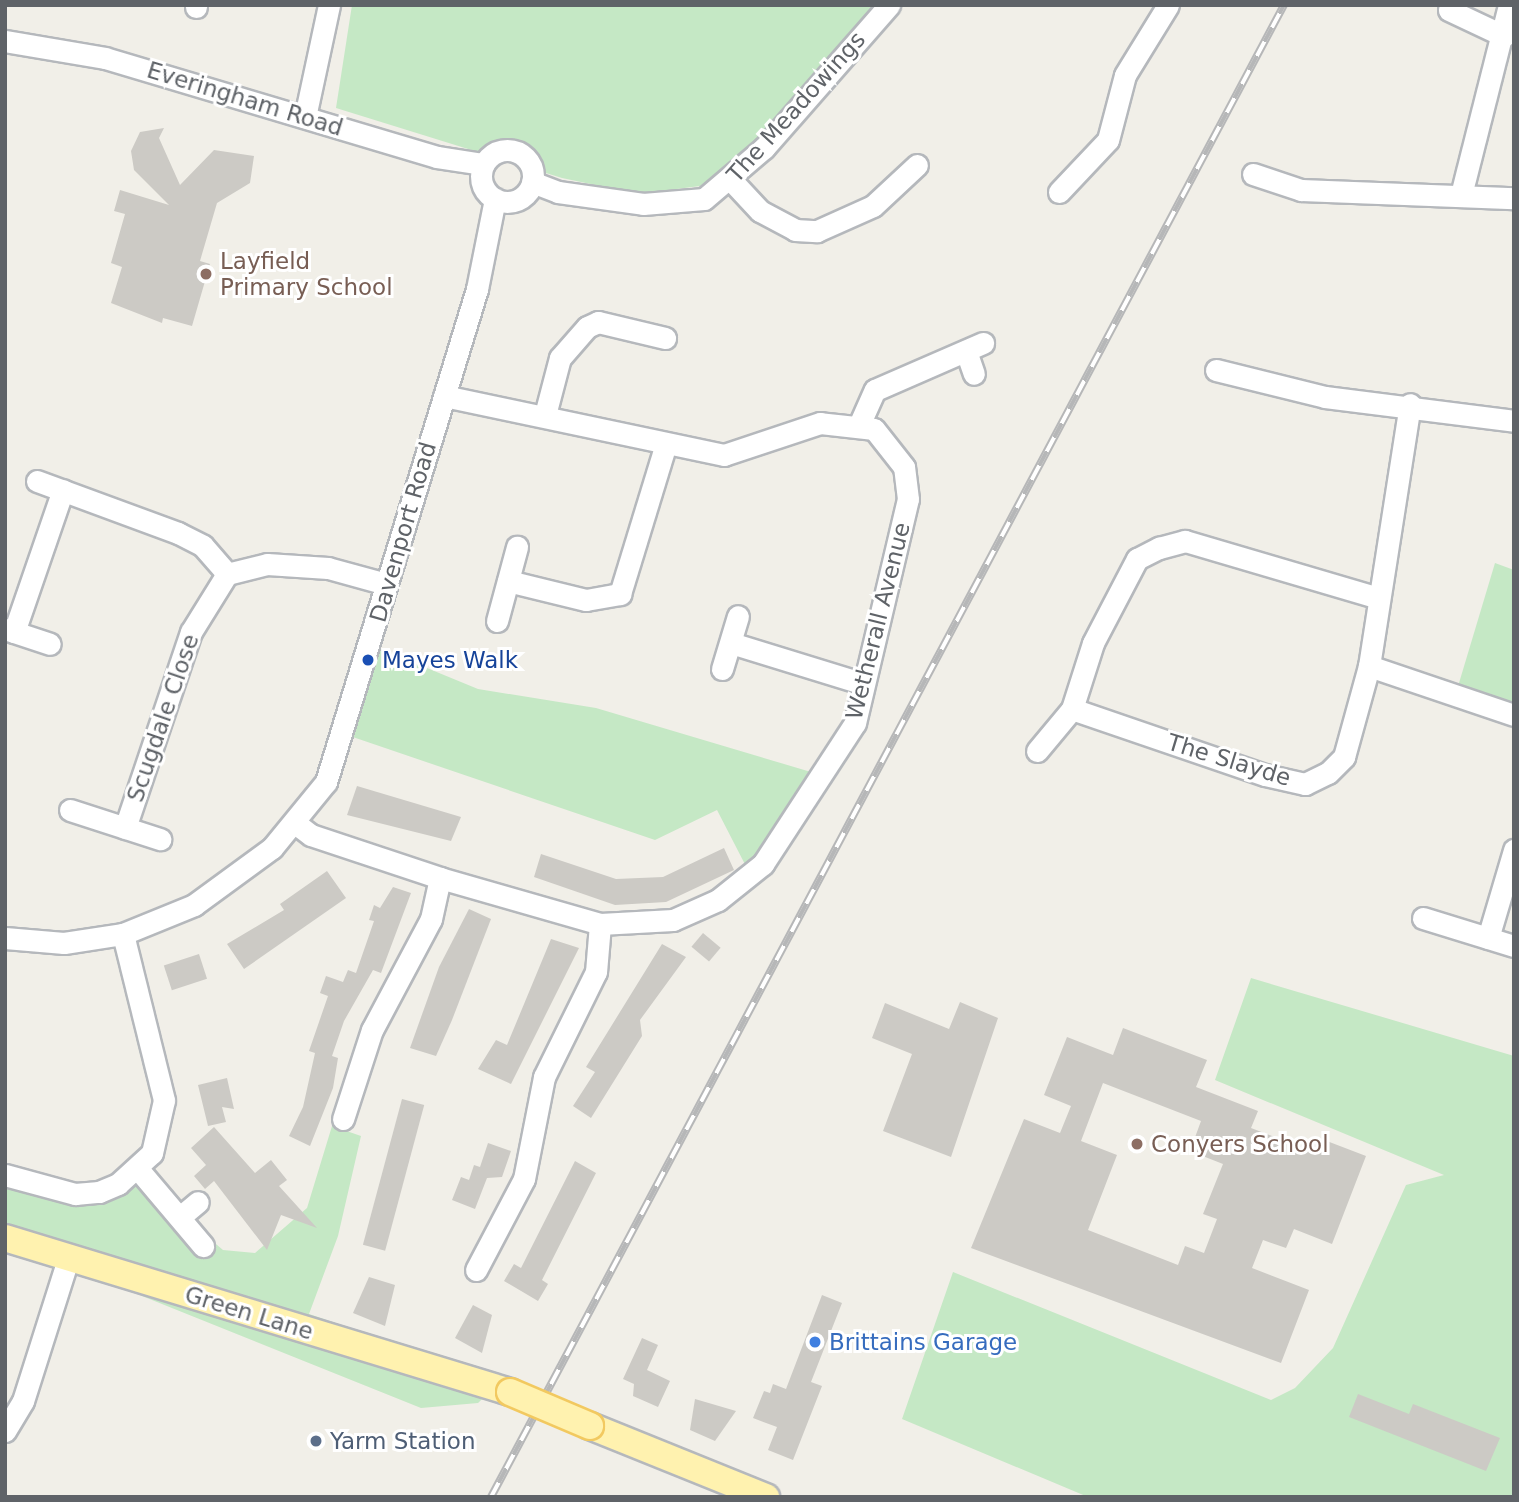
<!DOCTYPE html>
<html>
<head>
<meta charset="utf-8">
<style>
  body { margin:0 }
  #map { position:relative; width:1519px; height:1502px; overflow:hidden; background:#f1efe8; font-family:"DejaVu Sans",sans-serif }
  div>[style] { position:absolute }
  .green>* { inset:0; background:#c5e8c5 }
  .building>* { inset:0; background:#cccac5; transform-origin:0 0 }
  .roads { filter:drop-shadow(2px 0 #b5b8bc) drop-shadow(-2px 0 #b5b8bc) drop-shadow(0 2px #b5b8bc) drop-shadow(0 -2px #b5b8bc) }
  .minor>* { height:21px; margin:-10.5px; padding:0 10.5px; transform-origin:10.5px; border-radius:10.5px; background:#fff }
  .minor>.ring { margin:-10.5px; padding:0; box-sizing:content-box; background:none; border:21px solid #fff; border-radius:50% }
  .major>* { height:26px; margin:-13px; padding:0 13px; transform-origin:13px; border-radius:13px; background:#fff2af }
  .rail>* { height:8px; margin-top:-4px; transform-origin:0; background:repeating-linear-gradient(90deg,#fff 0 16px,#b6b7b8 0 32px); box-sizing:border-box; border-block:2px solid #b6b7b8 }
  .bridges { filter:drop-shadow(2px 0 #f2c960) drop-shadow(-2px 0 #f2c960) drop-shadow(0 2px #f2c960) drop-shadow(0 -2px #f2c960) }
  .major-bridge>* { height:26px; margin:-13px; padding:0 13px; transform-origin:13px; border-radius:13px; background:#fff2af }
  .dots>* { width:19px; height:19px; translate:-50% -50%; box-sizing:border-box; border:4px solid #fff; border-radius:50% }
  span { translate:-50% -50%; white-space:nowrap; text-align:center; line-height:1.15; -webkit-text-stroke:6px #fff; paint-order:stroke }
  .street-label { font-size:23px; color:#5f6368 }
  .education-label { font-size:23px; color:#785e54 }
  .left { translate:0 -50%; text-align:left }
  .transit-label { font-size:23px; color:#164399 }
  .shop-label { font-size:23px; color:#366cbe }
  .service-label { font-size:23px; color:#4e5e75 }
  .frame { position:absolute; inset:0; border:7px solid #5f6368; pointer-events:none }
</style>
</head>
<body>
<div id="map">
  <div class="green">
    <div style="clip-path:polygon(352px 5px,893px 5px,739px 162px,700px 186px,638px 194px,562px 178px,336px 108px)"></div>
    <div style="clip-path:polygon(1495px 563px,1514px 570px,1514px 715px,1456px 693px)"></div>
    <div style="clip-path:polygon(371px 645px,478px 689px,596px 708px,821px 775px,751px 876px,717px 810px,655px 840px,344px 734px)"></div>
    <div style="clip-path:polygon(1251px 978px,1514px 1056px,1514px 1497px,1088px 1497px,902px 1419px,953px 1272px,1271px 1400px,1295px 1388px,1333px 1348px,1406px 1185px,1444px 1175px,1215px 1080px)"></div>
    <div style="clip-path:polygon(332px 1126px,361px 1136px,338px 1236px,309px 1314px,503px 1379px,478px 1403px,421px 1408px,5px 1241px,5px 1168px,64px 1186px,138px 1178px,223px 1250px,255px 1253px,307px 1208px)"></div>
  </div>
  <div class="building">
    <div style="clip-path:polygon(164px 128px,159px 138px,180px 185px,214px 150px,254px 156px,250px 183px,217px 203px,200px 261px,210px 264px,192px 326px,163px 318px,162px 323px,111px 303px,122px 267px,111px 263px,125px 214px,114px 211px,120px 190px,169px 205px,134px 170px,131px 151px,140px 132px)"></div>
    <div style="clip-path:polygon(357px 786px,461px 817px,451px 841px,347px 815px)"></div>
    <div style="clip-path:polygon(724px 848px,734px 870px,666px 902px,615px 905px,534px 877px,541px 854px,616px 879px,663px 877px)"></div>
    <div style="clip-path:polygon(327px 871px,346px 898px,244px 969px,227px 944px,284px 910px,280px 904px)"></div>
    <div style="clip-path:polygon(393px 887px,411px 893px,381px 973px,373px 970px,344px 1021px,332px 1056px,338px 1058px,333px 1088px,310px 1146px,289px 1136px,303px 1107px,315px 1053px,309px 1051px,328px 996px,320px 993px,326px 976px,343px 982px,348px 970px,356px 973px,374px 921px,369px 920px,374px 905px,380px 908px)"></div>
    <div style="clip-path:polygon(469px 909px,491px 919px,452px 1020px,436px 1056px,410px 1048px,439px 967px)"></div>
    <div style="left:703px;top:933px;width:23px;height:18px;rotate:40deg"></div>
    <div style="clip-path:polygon(551px 939px,579px 948px,511px 1084px,478px 1069px,496px 1040px,507px 1045px)"></div>
    <div style="clip-path:polygon(662px 944px,686px 957px,640px 1020px,642px 1036px,591px 1118px,573px 1106px,595px 1072px,586px 1067px)"></div>
    <div style="left:199px;top:954px;width:26px;height:37px;rotate:72deg"></div>
    <div style="clip-path:polygon(960px 1002px,998px 1018px,951px 1157px,883px 1131px,912px 1054px,872px 1038px,885px 1003px,949px 1029px)"></div>
    <div style="clip-path:polygon(evenodd,1123px 1028px,1207px 1060px,1196px 1087px,1258px 1111px,1251px 1128px,1314px 1152px,1319px 1138px,1366px 1156px,1332px 1244px,1294px 1229px,1286px 1248px,1263px 1240px,1252px 1268px,1309px 1290px,1281px 1363px,971px 1248px,1024px 1119px,1060px 1133px,1071px 1106px,1044px 1095px,1067px 1037px,1113px 1055px,1123px 1028px,1103px 1083px,1201px 1121px,1190px 1151px,1223px 1164px,1203px 1214px,1217px 1219px,1204px 1253px,1185px 1246px,1178px 1265px,1088px 1230px,1117px 1155px,1081px 1141px,1103px 1083px)"></div>
    <div style="clip-path:polygon(227px 1078px,234px 1109px,222px 1107px,226px 1122px,208px 1126px,198px 1085px)"></div>
    <div style="left:402px;top:1099px;width:23px;height:151px;rotate:15deg"></div>
    <div style="clip-path:polygon(214px 1127px,255px 1173px,271px 1160px,287px 1180px,279px 1186px,317px 1228px,281px 1215px,267px 1250px,214px 1181px,205px 1189px,194px 1176px,206px 1165px,191px 1148px)"></div>
    <div style="clip-path:polygon(488px 1143px,511px 1151px,502px 1177px,487px 1178px,475px 1209px,452px 1200px,461px 1177px,469px 1180px,474px 1165px,480px 1167px)"></div>
    <div style="clip-path:polygon(575px 1161px,596px 1173px,542px 1280px,548px 1284px,538px 1301px,504px 1281px,514px 1264px,521px 1268px)"></div>
    <div style="clip-path:polygon(369px 1277px,395px 1285px,385px 1326px,353px 1313px)"></div>
    <div style="clip-path:polygon(822px 1295px,842px 1303px,811px 1382px,822px 1386px,793px 1460px,768px 1450px,777px 1427px,753px 1418px,764px 1391px,770px 1393px,773px 1384px,786px 1389px)"></div>
    <div style="clip-path:polygon(473px 1305px,492px 1315px,482px 1353px,455px 1338px)"></div>
    <div style="clip-path:polygon(642px 1338px,658px 1345px,647px 1370px,670px 1381px,658px 1407px,633px 1396px,634px 1384px,623px 1379px)"></div>
    <div style="clip-path:polygon(1358px 1394px,1409px 1414px,1413px 1404px,1500px 1438px,1486px 1471px,1349px 1417px)"></div>
    <div style="clip-path:polygon(695px 1399px,736px 1411px,715px 1441px,690px 1430px)"></div>
  </div>
  <div class="roads">
    <div class="minor">
      <div style="left:1451px;top:5px;width:5px;rotate:112deg"></div>
      <div style="left:1449px;top:10px;width:61px;rotate:25.3deg"></div>
      <div style="left:196px;top:7px;width:2px;rotate:-90deg"></div>
      <div style="left:5px;top:41px;width:101px;rotate:9.6deg"></div>
      <div style="left:105px;top:58px;width:346px;rotate:16.6deg"></div>
      <div style="left:437px;top:157px;width:47px;rotate:8.7deg"></div>
      <div style="left:305px;top:117px;width:115px;rotate:-77.9deg"></div>
      <div class="ring" style="left:481px;top:150px;width:31px;height:31px"></div>
      <div style="left:1253px;top:174px;width:51px;rotate:18.4deg"></div>
      <div style="left:1301px;top:190px;width:213px;rotate:2.2deg"></div>
      <div style="left:732px;top:181px;width:41px;rotate:47deg"></div>
      <div style="left:760px;top:211px;width:40px;rotate:28deg"></div>
      <div style="left:795px;top:230px;width:22px;rotate:3deg"></div>
      <div style="left:817px;top:231px;width:61px;rotate:-24.1deg"></div>
      <div style="left:873px;top:206px;width:60px;rotate:-43deg"></div>
      <div style="left:532px;top:182px;width:28px;rotate:21deg"></div>
      <div style="left:558px;top:192px;width:86px;rotate:8deg"></div>
      <div style="left:643px;top:204px;width:61px;rotate:-4.7deg"></div>
      <div style="left:704px;top:199px;width:79px;rotate:-40.4deg"></div>
      <div style="left:764px;top:148px;width:190px;rotate:-48.8deg"></div>
      <div style="left:1462px;top:191px;width:192px;rotate:-75.8deg"></div>
      <div style="left:1059px;top:192px;width:71px;rotate:-46.7deg"></div>
      <div style="left:1108px;top:140px;width:67px;rotate:-75.3deg"></div>
      <div style="left:1125px;top:75px;width:82px;rotate:-58.4deg"></div>
      <div style="left:966px;top:351px;width:24px;rotate:71deg"></div>
      <div style="left:1216px;top:370px;width:112px;rotate:13.9deg"></div>
      <div style="left:1325px;top:397px;width:191px;rotate:7.2deg"></div>
      <div style="left:545px;top:415px;width:59px;rotate:-75.3deg"></div>
      <div style="left:560px;top:358px;width:41px;rotate:-48.9deg"></div>
      <div style="left:587px;top:327px;width:12px;rotate:-24deg"></div>
      <div style="left:598px;top:322px;width:69px;rotate:13.4deg"></div>
      <div style="left:860px;top:423px;width:36px;rotate:-66deg"></div>
      <div style="left:875px;top:390px;width:118px;rotate:-23.5deg"></div>
      <div style="left:37px;top:481px;width:150px;rotate:20.2deg"></div>
      <div style="left:178px;top:533px;width:28px;rotate:27deg"></div>
      <div style="left:203px;top:546px;width:37px;rotate:49deg"></div>
      <div style="left:508px;top:581px;width:80px;rotate:13.7deg"></div>
      <div style="left:586px;top:600px;width:35px;rotate:-10deg"></div>
      <div style="left:620px;top:594px;width:157px;rotate:-73deg"></div>
      <div style="left:497px;top:621px;width:77px;rotate:-74.9deg"></div>
      <div style="left:5px;top:629px;width:47px;rotate:18.4deg"></div>
      <div style="left:14px;top:632px;width:150px;rotate:-71deg"></div>
      <div style="left:731px;top:643px;width:136px;rotate:17.1deg"></div>
      <div style="left:1369px;top:666px;width:153px;rotate:18.7deg"></div>
      <div style="left:722px;top:669px;width:55px;rotate:-73.2deg"></div>
      <div style="left:1072px;top:709px;width:204px;rotate:18.9deg"></div>
      <div style="left:1265px;top:775px;width:41px;rotate:12.7deg"></div>
      <div style="left:1305px;top:784px;width:25px;rotate:-26deg"></div>
      <div style="left:1328px;top:773px;width:23px;rotate:-45deg"></div>
      <div style="left:1344px;top:757px;width:94px;rotate:-74.6deg"></div>
      <div style="left:1369px;top:666px;width:265px;rotate:-81.1deg"></div>
      <div style="left:1037px;top:751px;width:55px;rotate:-50.2deg"></div>
      <div style="left:1072px;top:709px;width:69px;rotate:-72.3deg"></div>
      <div style="left:1093px;top:643px;width:95px;rotate:-62.4deg"></div>
      <div style="left:1137px;top:559px;width:25px;rotate:-27deg"></div>
      <div style="left:1159px;top:548px;width:27px;rotate:-15deg"></div>
      <div style="left:1185px;top:541px;width:202px;rotate:16.4deg"></div>
      <div style="left:70px;top:810px;width:95px;rotate:17.9deg"></div>
      <div style="left:295px;top:823px;width:20px;rotate:37deg"></div>
      <div style="left:311px;top:835px;width:136px;rotate:18.4deg"></div>
      <div style="left:440px;top:878px;width:166px;rotate:16deg"></div>
      <div style="left:600px;top:924px;width:73px;rotate:-3.1deg"></div>
      <div style="left:673px;top:920px;width:49px;rotate:-24deg"></div>
      <div style="left:718px;top:900px;width:58px;rotate:-38.7deg"></div>
      <div style="left:763px;top:864px;width:168px;rotate:-56.9deg"></div>
      <div style="left:855px;top:723px;width:230px;rotate:-76.7deg"></div>
      <div style="left:908px;top:499px;width:32px;rotate:-97deg"></div>
      <div style="left:904px;top:467px;width:48px;rotate:-128.3deg"></div>
      <div style="left:874px;top:429px;width:54px;rotate:-173.7deg"></div>
      <div style="left:820px;top:423px;width:101px;rotate:161.6deg"></div>
      <div style="left:724px;top:455px;width:286px;rotate:-168.1deg"></div>
      <div style="left:125px;top:828px;width:207px;rotate:-71.4deg"></div>
      <div style="left:191px;top:632px;width:68px;rotate:-58.2deg"></div>
      <div style="left:227px;top:574px;width:41px;rotate:-14deg"></div>
      <div style="left:267px;top:564px;width:61px;rotate:3.8deg"></div>
      <div style="left:328px;top:568px;width:60px;rotate:15.4deg"></div>
      <div style="left:1423px;top:918px;width:95px;rotate:17.1deg"></div>
      <div style="left:5px;top:938px;width:59px;rotate:4.8deg"></div>
      <div style="left:64px;top:943px;width:60px;rotate:-8.7deg"></div>
      <div style="left:123px;top:934px;width:77px;rotate:-22.2deg"></div>
      <div style="left:194px;top:905px;width:97px;rotate:-36.2deg"></div>
      <div style="left:272px;top:848px;width:85px;rotate:-50.7deg"></div>
      <div style="left:326px;top:782px;width:516px;rotate:-72.97deg"></div>
      <div style="left:477px;top:289px;width:92px;rotate:-78.7deg"></div>
      <div style="left:1488px;top:938px;width:92px;rotate:-73.5deg"></div>
      <div style="left:343px;top:1119px;width:94px;rotate:-72deg"></div>
      <div style="left:372px;top:1030px;width:126px;rotate:-62deg"></div>
      <div style="left:431px;top:919px;width:42px;rotate:-77.6deg"></div>
      <div style="left:138px;top:1169px;width:101px;rotate:49.8deg"></div>
      <div style="left:5px;top:1175px;width:73px;rotate:15.2deg"></div>
      <div style="left:75px;top:1194px;width:24px;rotate:-5deg"></div>
      <div style="left:99px;top:1192px;width:21px;rotate:-23deg"></div>
      <div style="left:118px;top:1184px;width:46px;rotate:-42.4deg"></div>
      <div style="left:152px;top:1153px;width:54px;rotate:-77.2deg"></div>
      <div style="left:164px;top:1100px;width:171px;rotate:-103.9deg"></div>
      <div style="left:180px;top:1217px;width:23px;rotate:-40deg"></div>
      <div style="left:476px;top:1270px;width:103px;rotate:-62.2deg"></div>
      <div style="left:524px;top:1179px;width:104px;rotate:-78.9deg"></div>
      <div style="left:544px;top:1077px;width:117px;rotate:-63.7deg"></div>
      <div style="left:596px;top:972px;width:48px;rotate:-85.2deg"></div>
      <div style="left:5px;top:1431px;width:35px;rotate:-59deg"></div>
      <div style="left:23px;top:1401px;width:149px;rotate:-72.4deg"></div>
    </div>
    <div class="major">
      <div style="left:5px;top:1238px;width:528px;rotate:16.96deg"></div>
      <div style="left:590px;top:1426px;width:190px;rotate:22deg"></div>
    </div>
  </div>
  <div class="rail">
    <div style="left:491px;top:1497px;width:1690px;rotate:-62.01deg"></div>
  </div>
  <div class="bridges">
    <div class="major-bridge">
      <div style="left:510px;top:1392px;width:87px;rotate:23deg"></div>
    </div>
  </div>
  <div class="dots">
    <div style="left:206px;top:274px;background:#8d6e63"></div>
    <div style="left:368px;top:660px;background:#1a4fb4"></div>
    <div style="left:1137px;top:1144px;background:#8d6e63"></div>
    <div style="left:815px;top:1342px;background:#3f7fe0"></div>
    <div style="left:316px;top:1441px;background:#5c6f8a"></div>
  </div>
  <div class="street-label">
    <span style="left:245px;top:99px;rotate:17deg">Everingham Road</span>
    <span style="left:796px;top:107px;rotate:-48deg">The Meadowings</span>
    <span style="left:403px;top:532px;rotate:-74deg">Davenport Road</span>
    <span style="left:878px;top:621px;rotate:-76deg">Wetherall Avenue</span>
    <span style="left:163px;top:718px;rotate:-71deg">Scugdale Close</span>
    <span style="left:1229px;top:760px;rotate:17deg">The Slayde</span>
    <span style="left:249px;top:1313px;rotate:17deg">Green Lane</span>
  </div>
  <div class="education-label">
    <span class="left" style="left:220px;top:274px">Layfield<br>Primary School</span>
    <span class="left" style="left:1151px;top:1144px">Conyers School</span>
  </div>
  <div class="transit-label">
    <span class="left" style="left:382px;top:660px">Mayes Walk</span>
  </div>
  <div class="shop-label">
    <span class="left" style="left:829px;top:1342px">Brittains Garage</span>
  </div>
  <div class="service-label">
    <span class="left" style="left:330px;top:1441px">Yarm Station</span>
  </div>
  <div class="frame"></div>
</div>
</body>
</html>
